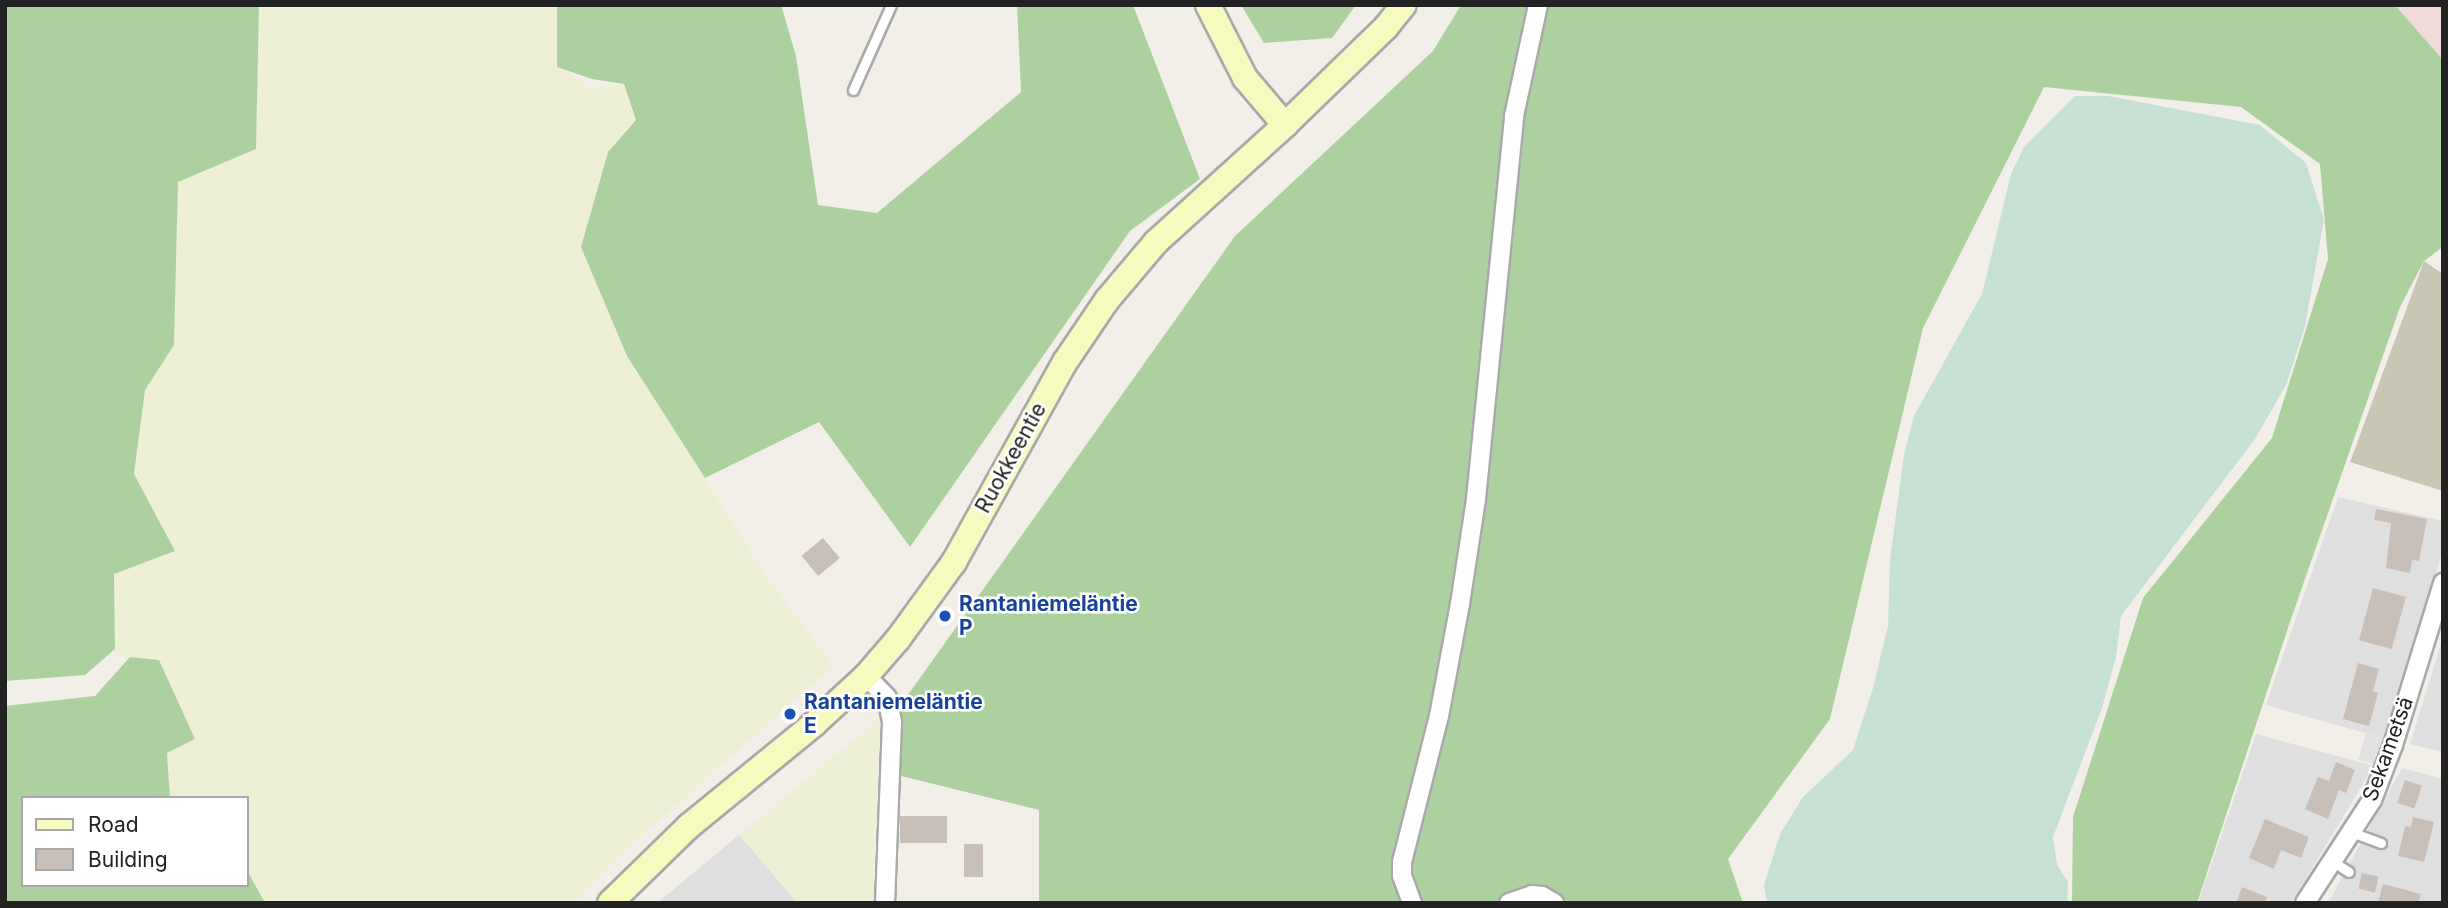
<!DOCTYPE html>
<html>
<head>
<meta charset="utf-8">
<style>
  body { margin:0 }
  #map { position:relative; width:2448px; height:908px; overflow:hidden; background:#f2efe9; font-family:Inter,sans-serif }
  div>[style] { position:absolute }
  .residential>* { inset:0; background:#e0dfdf }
  .commercial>* { inset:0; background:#f2dad9 }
  .construction>* { inset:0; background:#c7c7b4 }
  .farmland>* { inset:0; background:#eef0d5 }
  .forest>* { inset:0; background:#add19e }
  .wetland>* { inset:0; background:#c6e0d4 }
  .parking>* { inset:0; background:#e2e2e2; transform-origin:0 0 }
  .building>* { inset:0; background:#c7bfb8; transform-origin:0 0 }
  .roads { filter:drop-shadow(2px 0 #a9a9a9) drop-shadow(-2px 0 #a9a9a9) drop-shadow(0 2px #a9a9a9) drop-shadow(0 -2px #a9a9a9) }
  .lane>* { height:9px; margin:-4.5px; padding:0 4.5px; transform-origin:4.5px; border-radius:4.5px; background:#fff }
  .street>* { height:18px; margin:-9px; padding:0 9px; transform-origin:9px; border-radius:9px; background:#fff }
  .secondary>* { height:24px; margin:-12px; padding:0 12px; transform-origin:12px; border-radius:12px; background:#f7fabf }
  .dots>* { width:19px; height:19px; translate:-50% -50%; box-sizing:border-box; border:4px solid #fff; border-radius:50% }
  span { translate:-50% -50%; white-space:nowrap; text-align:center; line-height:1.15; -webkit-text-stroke:5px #fff; paint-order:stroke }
  .street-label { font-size:21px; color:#222 }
  .transit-label { font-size:21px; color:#164399; font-weight:700 }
  .left { translate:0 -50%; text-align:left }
  .frame { position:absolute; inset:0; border:7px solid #222; pointer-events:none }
  .legend { position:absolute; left:21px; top:796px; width:228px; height:91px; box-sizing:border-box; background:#fff; border:2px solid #a7a7a7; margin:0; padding:9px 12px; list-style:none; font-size:21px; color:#222 }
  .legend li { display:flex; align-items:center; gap:14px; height:35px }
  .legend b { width:35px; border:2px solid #a7a7a7 }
</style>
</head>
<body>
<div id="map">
  <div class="residential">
    <div style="clip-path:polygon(2338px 497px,2443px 521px,2443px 550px,2383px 738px,2266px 705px)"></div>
    <div style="clip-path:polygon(2443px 637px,2443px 752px,2410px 744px)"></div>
    <div style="clip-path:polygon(2256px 734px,2374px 766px,2291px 903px,2198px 903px)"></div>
    <div style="clip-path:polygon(2402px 768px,2443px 779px,2443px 903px,2328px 903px)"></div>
    <div style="clip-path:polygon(739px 835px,798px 903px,657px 903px)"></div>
  </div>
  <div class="commercial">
    <div style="clip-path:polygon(2395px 5px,2443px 5px,2443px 60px)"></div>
  </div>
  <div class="construction">
    <div style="clip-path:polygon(2424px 261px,2443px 274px,2443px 491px,2350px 462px)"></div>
  </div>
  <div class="farmland">
    <div style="clip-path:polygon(259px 5px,557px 5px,557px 67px,591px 88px,624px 84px,636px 120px,608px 152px,581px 247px,627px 356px,771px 583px,833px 666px,611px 863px,576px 903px,265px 903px,247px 870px,247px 798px,170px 798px,167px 752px,195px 739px,159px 660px,115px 656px,114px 574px,175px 551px,134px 474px,145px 390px,174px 345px,178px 182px,256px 149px)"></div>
    <div style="clip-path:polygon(879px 719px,875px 903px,798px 903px,739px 835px)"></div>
  </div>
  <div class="forest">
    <div style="clip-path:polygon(5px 5px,259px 5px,256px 149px,178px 182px,174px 345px,145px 390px,134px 474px,175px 551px,114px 574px,115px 649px,85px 675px,5px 681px)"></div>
    <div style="clip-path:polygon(557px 5px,781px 5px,796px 56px,818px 205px,877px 213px,1021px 92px,1017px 5px,1133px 5px,1200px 179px,1130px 231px,910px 547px,819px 422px,705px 478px,627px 356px,581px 247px,608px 152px,636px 120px,624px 84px,592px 79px,557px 67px)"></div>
    <div style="clip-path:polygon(1241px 5px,1356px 5px,1332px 38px,1264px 43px)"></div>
    <div style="clip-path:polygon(1461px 5px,2395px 5px,2443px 60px,2443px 247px,2424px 261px,2400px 307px,2291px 619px,2197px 903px,2072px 903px,2073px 817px,2143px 598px,2272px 438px,2328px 259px,2320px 164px,2241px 107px,2044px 87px,1923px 328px,1830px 719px,1728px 859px,1743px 903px,1039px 903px,1039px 810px,897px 775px,895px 713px,1235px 236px,1433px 51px)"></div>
    <div style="clip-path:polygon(130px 657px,159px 660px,195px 739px,167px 753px,170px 798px,23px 798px,23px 885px,247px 885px,247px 870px,265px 903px,5px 903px,5px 706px,95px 696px)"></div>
  </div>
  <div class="wetland">
    <div style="clip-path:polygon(2075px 96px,2108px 96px,2260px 125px,2306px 163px,2324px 220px,2305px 326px,2287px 383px,2255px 439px,2121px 616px,2116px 657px,2102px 708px,2053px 837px,2057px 865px,2068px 882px,2067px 903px,1767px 903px,1764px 885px,1780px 834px,1803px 797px,1853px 750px,1873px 688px,1888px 626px,1890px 559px,1904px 455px,1914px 416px,1982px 294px,2011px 174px,2024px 147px)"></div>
  </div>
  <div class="parking">
    <div style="left:2366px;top:733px;width:18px;height:28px;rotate:16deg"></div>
  </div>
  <div class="building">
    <div style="clip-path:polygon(2376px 509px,2427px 519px,2419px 561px,2412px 560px,2410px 573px,2386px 568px,2391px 523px,2374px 520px)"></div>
    <div style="left:823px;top:538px;width:26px;height:28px;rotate:50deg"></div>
    <div style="left:2373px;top:588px;width:34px;height:54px;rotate:15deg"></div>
    <div style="clip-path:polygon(2358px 663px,2379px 669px,2373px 691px,2378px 693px,2369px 726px,2343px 719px)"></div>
    <div style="clip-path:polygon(2336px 762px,2355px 770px,2346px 793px,2339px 790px,2328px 819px,2305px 809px,2318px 777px,2329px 781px)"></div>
    <div style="left:2405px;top:780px;width:18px;height:24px;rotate:19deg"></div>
    <div style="left:900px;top:816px;width:47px;height:27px"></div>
    <div style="clip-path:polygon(2413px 817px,2434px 822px,2424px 862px,2398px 856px,2405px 826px,2411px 827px)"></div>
    <div style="clip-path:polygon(2265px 819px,2309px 837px,2301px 858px,2281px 850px,2274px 869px,2249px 858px)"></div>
    <div style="left:964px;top:844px;width:19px;height:33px"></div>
    <div style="left:2362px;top:873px;width:17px;height:16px;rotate:13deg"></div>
    <div style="clip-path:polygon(2383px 884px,2421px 894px,2418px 903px,2378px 903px)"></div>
    <div style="clip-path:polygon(2242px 887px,2267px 897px,2265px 903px,2236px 903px)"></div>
  </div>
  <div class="roads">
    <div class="lane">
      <div style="left:853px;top:90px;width:93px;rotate:-65.9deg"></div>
      <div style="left:2351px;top:832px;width:32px;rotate:20deg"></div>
      <div style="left:2332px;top:861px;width:20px;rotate:33deg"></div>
    </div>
    <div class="street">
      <div style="left:866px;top:676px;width:30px;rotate:46deg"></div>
      <div style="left:887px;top:698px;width:25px;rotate:78deg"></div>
      <div style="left:892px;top:722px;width:181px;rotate:92.2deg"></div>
      <div style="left:1412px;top:903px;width:29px;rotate:-110deg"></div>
      <div style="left:1402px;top:876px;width:14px;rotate:-90deg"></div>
      <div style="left:1402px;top:862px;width:151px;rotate:-75.8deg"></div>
      <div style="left:1439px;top:716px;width:114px;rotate:-79.4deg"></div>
      <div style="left:1460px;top:604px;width:106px;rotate:-81.3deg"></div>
      <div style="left:1476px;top:499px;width:385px;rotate:-84.3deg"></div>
      <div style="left:1514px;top:116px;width:114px;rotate:-77.8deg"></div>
      <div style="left:1509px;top:903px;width:24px;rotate:-19deg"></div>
      <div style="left:1532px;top:895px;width:10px;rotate:6deg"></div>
      <div style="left:1542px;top:896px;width:14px;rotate:30deg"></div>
      <div style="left:2305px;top:903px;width:123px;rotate:-57deg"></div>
      <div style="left:2372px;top:800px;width:59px;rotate:-69.1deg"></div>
      <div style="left:2393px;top:745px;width:170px;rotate:-72.8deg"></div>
    </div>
    <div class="secondary">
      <div style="left:1208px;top:5px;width:82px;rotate:63.1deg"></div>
      <div style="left:1245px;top:78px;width:62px;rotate:49.6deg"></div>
      <div style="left:610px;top:903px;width:110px;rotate:-44.3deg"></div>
      <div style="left:689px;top:826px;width:161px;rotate:-39.2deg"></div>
      <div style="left:814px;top:724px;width:71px;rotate:-42.7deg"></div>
      <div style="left:866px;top:676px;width:49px;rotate:-49.1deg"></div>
      <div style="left:898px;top:639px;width:95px;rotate:-54deg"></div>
      <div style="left:954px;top:562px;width:229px;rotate:-61deg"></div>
      <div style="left:1065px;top:362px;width:75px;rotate:-55.9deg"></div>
      <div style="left:1107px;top:300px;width:76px;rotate:-49.8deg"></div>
      <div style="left:1156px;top:242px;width:174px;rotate:-42.2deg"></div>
      <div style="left:1285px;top:125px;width:141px;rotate:-44.1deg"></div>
      <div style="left:1386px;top:27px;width:28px;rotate:-51deg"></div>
    </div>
  </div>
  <div class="dots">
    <div style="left:945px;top:616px;background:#1a4fb4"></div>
    <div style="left:790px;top:714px;background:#1a4fb4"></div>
  </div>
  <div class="street-label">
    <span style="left:1011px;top:458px;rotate:-61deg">Ruokkeentie</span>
    <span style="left:2388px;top:749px;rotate:-70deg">Sekametsä</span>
  </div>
  <div class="transit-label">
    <span class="left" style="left:959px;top:616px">Rantaniemeläntie<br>P</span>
    <span class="left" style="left:804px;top:714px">Rantaniemeläntie<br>E</span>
  </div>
  <div class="frame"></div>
  <ul class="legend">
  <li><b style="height:9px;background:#f7fabf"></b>Road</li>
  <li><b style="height:19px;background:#c7bfb8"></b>Building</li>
  </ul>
</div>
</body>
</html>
